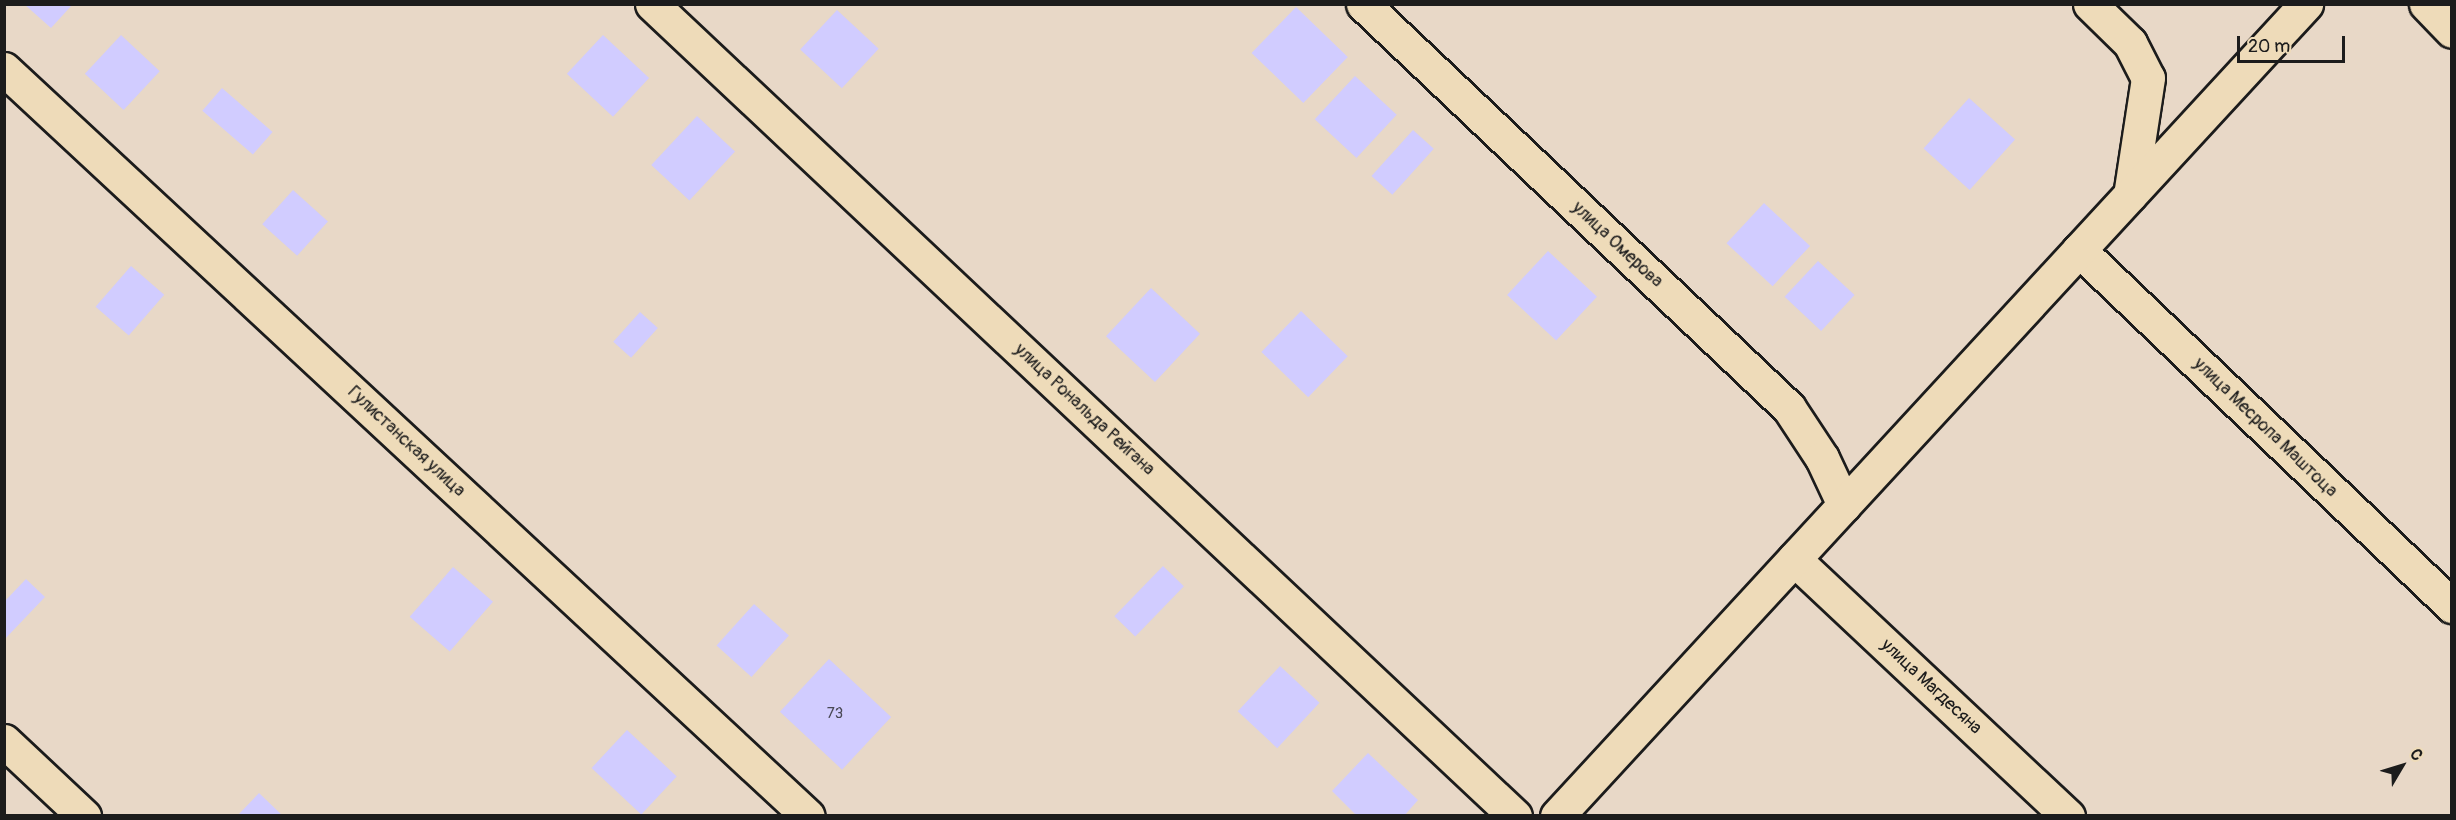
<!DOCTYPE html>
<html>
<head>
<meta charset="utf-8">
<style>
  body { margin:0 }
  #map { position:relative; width:2456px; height:820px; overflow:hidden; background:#e8d8c7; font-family:Pangolin,sans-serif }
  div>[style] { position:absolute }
  .building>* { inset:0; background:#d1ccff; transform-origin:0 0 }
  .roads { filter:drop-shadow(2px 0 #1c1c1c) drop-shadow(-2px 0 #1c1c1c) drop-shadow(0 2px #1c1c1c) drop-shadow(0 -2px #1c1c1c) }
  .street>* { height:33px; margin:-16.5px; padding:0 16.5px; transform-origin:16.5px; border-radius:16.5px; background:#eedbb9 }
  span { translate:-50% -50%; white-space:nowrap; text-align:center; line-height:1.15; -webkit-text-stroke:6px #eedbb9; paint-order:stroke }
  .number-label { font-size:15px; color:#494855 }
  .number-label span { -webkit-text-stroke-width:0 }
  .street-label { font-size:18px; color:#1c1c1c }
  .frame { position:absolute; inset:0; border:6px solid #1c1c1c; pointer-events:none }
  .north { position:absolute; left:2372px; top:736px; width:60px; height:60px; -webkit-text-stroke:4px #eedbb9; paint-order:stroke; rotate:52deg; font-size:16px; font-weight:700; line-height:24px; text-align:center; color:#1c1c1c }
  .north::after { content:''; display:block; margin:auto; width:21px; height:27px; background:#1c1c1c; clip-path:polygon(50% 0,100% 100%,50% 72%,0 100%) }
  .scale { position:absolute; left:2237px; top:36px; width:108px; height:27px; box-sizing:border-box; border:3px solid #1c1c1c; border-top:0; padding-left:8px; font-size:18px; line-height:21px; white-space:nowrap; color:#1c1c1c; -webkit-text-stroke:4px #eedbb9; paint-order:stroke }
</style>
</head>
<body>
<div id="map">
  <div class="building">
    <div style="clip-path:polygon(24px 4px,73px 4px,51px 28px)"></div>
    <div style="left:1296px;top:7px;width:72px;height:64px;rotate:44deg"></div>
    <div style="left:837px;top:10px;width:57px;height:54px;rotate:43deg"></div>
    <div style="left:121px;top:35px;width:53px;height:53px;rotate:43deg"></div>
    <div style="left:603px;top:35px;width:63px;height:53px;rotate:43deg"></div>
    <div style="left:1355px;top:76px;width:57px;height:59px;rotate:43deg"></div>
    <div style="left:222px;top:88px;width:67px;height:30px;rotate:41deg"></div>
    <div style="left:1969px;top:98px;width:62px;height:68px;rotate:42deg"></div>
    <div style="left:697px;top:116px;width:52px;height:67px;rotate:43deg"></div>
    <div style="left:1413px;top:130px;width:28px;height:62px;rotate:42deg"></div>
    <div style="left:293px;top:190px;width:47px;height:46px;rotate:42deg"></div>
    <div style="left:1764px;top:203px;width:63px;height:55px;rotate:43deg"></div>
    <div style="left:1548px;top:251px;width:67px;height:60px;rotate:43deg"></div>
    <div style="left:1818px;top:261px;width:50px;height:49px;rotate:43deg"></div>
    <div style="left:131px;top:266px;width:44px;height:54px;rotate:41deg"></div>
    <div style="left:1151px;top:288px;width:67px;height:66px;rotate:43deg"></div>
    <div style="left:1301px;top:311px;width:65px;height:57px;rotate:44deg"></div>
    <div style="left:640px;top:312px;width:24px;height:40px;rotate:42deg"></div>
    <div style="left:1163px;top:566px;width:29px;height:70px;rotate:44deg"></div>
    <div style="left:453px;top:567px;width:53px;height:66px;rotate:41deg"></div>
    <div style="clip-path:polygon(26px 579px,45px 597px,4px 640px,4px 602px)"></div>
    <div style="left:754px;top:604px;width:47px;height:56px;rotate:42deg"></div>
    <div style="left:829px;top:659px;width:85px;height:72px;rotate:43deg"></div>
    <div style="left:1280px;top:666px;width:54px;height:62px;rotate:43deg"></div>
    <div style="left:627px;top:730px;width:68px;height:52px;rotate:43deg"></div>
    <div style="clip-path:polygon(1368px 753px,1418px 800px,1404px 816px,1357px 816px,1332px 791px)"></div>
    <div style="clip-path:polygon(259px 793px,283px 816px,237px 816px)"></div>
  </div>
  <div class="roads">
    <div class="street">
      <div style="left:652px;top:4px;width:1185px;rotate:43.26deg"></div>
      <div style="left:1363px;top:4px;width:587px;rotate:43.48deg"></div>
      <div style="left:1789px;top:408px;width:60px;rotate:56.6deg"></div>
      <div style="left:1822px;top:458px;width:52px;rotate:64.9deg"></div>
      <div style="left:2090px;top:4px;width:56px;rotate:44.3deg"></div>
      <div style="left:2130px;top:43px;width:39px;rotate:63deg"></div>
      <div style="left:2148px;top:78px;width:118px;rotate:98.7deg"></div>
      <div style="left:2426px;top:4px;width:37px;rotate:46deg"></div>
      <div style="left:4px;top:69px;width:1097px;rotate:42.9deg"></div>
      <div style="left:2079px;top:250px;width:516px;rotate:43.66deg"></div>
      <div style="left:1794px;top:559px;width:376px;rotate:43.2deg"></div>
      <div style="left:4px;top:741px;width:110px;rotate:43.2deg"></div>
      <div style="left:1557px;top:816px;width:1105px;rotate:-47.31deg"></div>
    </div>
  </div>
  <div class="number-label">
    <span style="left:835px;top:714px">73</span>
  </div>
  <div class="street-label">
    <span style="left:1617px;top:245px;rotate:43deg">улица Омерова</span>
    <span style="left:1084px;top:410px;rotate:43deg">улица Рональда Рейгана</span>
    <span style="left:2265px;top:428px;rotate:44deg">улица Месропа Маштоца</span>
    <span style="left:406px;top:442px;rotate:43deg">Гулистанская улица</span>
    <span style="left:1931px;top:687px;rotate:43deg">улица Магдесяна</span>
  </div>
  <div class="frame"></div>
  <div class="north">С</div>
  <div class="scale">20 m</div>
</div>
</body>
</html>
